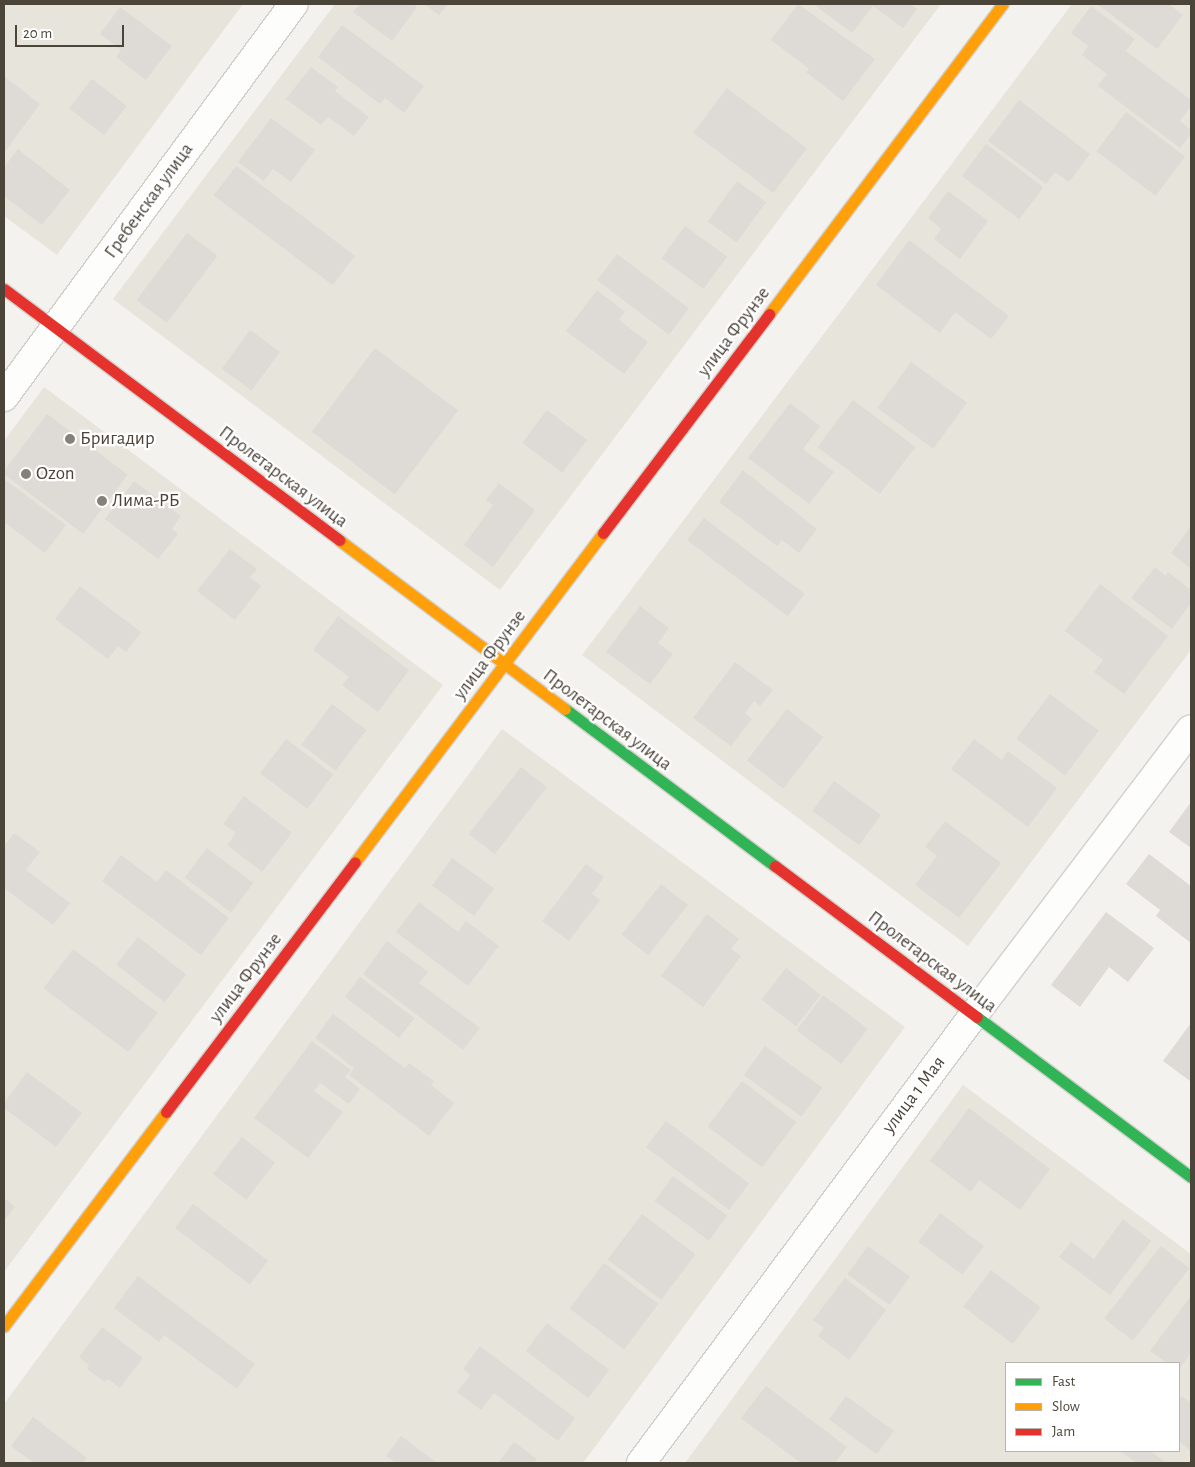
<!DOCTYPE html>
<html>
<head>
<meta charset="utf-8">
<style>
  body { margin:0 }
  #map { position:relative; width:1195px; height:1467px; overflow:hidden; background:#f4f2ee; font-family:"Alegreya Sans",sans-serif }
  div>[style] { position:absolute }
  .residential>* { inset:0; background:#e7e4dc }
  .building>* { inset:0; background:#dedbd6; transform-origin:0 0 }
  .roads { filter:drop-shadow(1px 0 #d2d0cb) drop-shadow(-1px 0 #d2d0cb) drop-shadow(0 1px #d2d0cb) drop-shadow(0 -1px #d2d0cb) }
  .street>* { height:28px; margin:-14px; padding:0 14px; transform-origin:14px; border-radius:14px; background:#fdfdfc }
  .fast>* { height:11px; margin:-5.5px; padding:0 5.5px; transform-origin:5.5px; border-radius:5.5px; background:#30b455 }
  .slow>* { height:11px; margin:-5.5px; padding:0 5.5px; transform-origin:5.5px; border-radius:5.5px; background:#ff9f0a }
  .jam>* { height:11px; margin:-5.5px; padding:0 5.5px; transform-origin:5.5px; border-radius:5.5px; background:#e5322d }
  .dots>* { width:14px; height:14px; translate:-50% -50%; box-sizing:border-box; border:2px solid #fff; border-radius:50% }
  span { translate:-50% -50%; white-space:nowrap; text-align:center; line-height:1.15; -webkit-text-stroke:4.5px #fff; paint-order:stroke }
  .street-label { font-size:19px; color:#4b4439 }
  .poi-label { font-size:19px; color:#4b4439 }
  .left { translate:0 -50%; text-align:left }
  .frame { position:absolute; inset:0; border:5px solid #4b4439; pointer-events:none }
  .legend { position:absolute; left:1005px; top:1362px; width:175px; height:90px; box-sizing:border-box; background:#fff; border:1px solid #b7b4b0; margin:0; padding:6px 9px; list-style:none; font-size:15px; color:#4b4439 }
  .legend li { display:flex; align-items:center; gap:10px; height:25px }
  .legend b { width:25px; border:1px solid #b7b4b0 }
  .scale { position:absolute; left:15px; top:25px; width:109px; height:22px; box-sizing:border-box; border:2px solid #4b4439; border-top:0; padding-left:6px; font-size:15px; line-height:18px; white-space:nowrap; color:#4b4439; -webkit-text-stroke:4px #fff; paint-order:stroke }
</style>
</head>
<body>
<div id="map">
  <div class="residential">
    <div style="clip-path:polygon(4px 4px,243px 4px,57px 255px,4px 216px)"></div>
    <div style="clip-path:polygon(335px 4px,941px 4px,500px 590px,113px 299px)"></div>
    <div style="clip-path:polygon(1072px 4px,1191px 4px,1191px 650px,968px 946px,582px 655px)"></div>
    <div style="clip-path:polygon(44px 387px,443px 685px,4px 1272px,4px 441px)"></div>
    <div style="clip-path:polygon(502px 729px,905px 1027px,583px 1463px,4px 1463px,4px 1404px)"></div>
    <div style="clip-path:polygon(evenodd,963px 1085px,1191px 1254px,1191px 1463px,685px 1463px,963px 1085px,1006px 1363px,1179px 1363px,1179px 1451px,1006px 1451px,1006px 1363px)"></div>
  </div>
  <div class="building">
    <div style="clip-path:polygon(360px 4px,413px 4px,417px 7px,392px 41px,353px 12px)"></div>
    <div style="clip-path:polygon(424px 4px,448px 4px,439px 15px)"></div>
    <div style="clip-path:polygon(798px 4px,875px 59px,843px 101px,806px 72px,809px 69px,771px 40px)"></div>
    <div style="clip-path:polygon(813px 4px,910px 4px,917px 9px,903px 28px,873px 6px,852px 33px)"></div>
    <div style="clip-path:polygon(1097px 4px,1169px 4px,1183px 15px,1157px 49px)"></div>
    <div style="clip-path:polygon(1091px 6px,1135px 39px,1126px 51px,1191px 100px,1191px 106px,1180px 121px,1191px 130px,1191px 134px,1180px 148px,1098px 86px,1107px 74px,1082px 55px,1088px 46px,1071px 33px)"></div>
    <div style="clip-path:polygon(120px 7px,172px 46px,146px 80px,116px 57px,121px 50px,100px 34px)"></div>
    <div style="clip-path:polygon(342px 25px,424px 86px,404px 113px,385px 98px,380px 104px,318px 57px)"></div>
    <div style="clip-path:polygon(311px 67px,338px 87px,335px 91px,369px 117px,354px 136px,328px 117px,321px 125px,286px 99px)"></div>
    <div style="clip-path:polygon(4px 76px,40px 104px,4px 153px)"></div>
    <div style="left:92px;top:79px;width:44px;height:37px;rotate:38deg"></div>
    <div style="left:727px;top:88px;width:100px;height:56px;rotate:37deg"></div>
    <div style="clip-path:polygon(1019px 100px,1090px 154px,1069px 182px,1055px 172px,1046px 184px,988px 141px)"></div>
    <div style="left:1126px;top:112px;width:74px;height:49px;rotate:37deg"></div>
    <div style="clip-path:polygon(271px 118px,315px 150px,291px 182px,273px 169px,264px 181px,238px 162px)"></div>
    <div style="left:986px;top:144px;width:72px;height:40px;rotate:37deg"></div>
    <div style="clip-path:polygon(18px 149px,70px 190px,42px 225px,4px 196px,4px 167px)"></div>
    <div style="left:236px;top:166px;width:149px;height:37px;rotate:37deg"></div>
    <div style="left:737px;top:181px;width:36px;height:50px;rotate:36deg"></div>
    <div style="clip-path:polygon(948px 191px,988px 221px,960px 259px,934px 239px,941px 229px,928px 218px)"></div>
    <div style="left:685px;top:226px;width:52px;height:40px;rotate:36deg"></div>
    <div style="left:187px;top:233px;width:38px;height:84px;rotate:37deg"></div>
    <div style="clip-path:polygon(909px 240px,1009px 316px,991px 339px,955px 312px,940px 333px,876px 285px)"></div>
    <div style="left:617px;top:254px;width:90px;height:33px;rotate:37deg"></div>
    <div style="clip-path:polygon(597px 290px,625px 312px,619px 320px,648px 342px,624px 374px,566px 331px)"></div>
    <div style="left:250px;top:330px;width:37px;height:48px;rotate:36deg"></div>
    <div style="left:375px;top:348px;width:104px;height:105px;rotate:37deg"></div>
    <div style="left:911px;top:362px;width:69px;height:57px;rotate:36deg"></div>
    <div style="left:853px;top:400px;width:78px;height:59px;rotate:37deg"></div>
    <div style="clip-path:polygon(790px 403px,820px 426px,803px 449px,834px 472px,809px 504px,748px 458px)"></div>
    <div style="left:547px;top:410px;width:50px;height:41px;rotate:37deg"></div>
    <div style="left:47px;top:414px;width:101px;height:74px;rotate:37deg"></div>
    <div style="clip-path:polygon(743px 470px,817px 529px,799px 553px,782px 540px,777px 546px,719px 502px)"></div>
    <div style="clip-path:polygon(4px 479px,66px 525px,45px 553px,4px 522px)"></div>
    <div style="clip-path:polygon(134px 481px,181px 516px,172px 529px,178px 534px,158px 559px,105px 519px)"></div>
    <div style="clip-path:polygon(499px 483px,535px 510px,493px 567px,464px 545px,493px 505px,486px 500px)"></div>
    <div style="left:704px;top:518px;width:126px;height:28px;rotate:37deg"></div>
    <div style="clip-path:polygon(1191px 526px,1191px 569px,1171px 553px)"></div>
    <div style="clip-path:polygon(230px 549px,257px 569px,250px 577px,261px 586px,235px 620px,197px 591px)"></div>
    <div style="clip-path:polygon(1155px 567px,1166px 576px,1168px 572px,1191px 590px,1191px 603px,1172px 629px,1131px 598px)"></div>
    <div style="clip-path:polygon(1100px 584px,1168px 636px,1124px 694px,1094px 672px,1103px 660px,1065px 631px)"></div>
    <div style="clip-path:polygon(80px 586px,141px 632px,126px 652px,118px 646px,108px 659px,55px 619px)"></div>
    <div style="clip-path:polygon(640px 606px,669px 628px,658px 643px,673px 654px,650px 684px,606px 652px)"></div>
    <div style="clip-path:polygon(338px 616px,409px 670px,378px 712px,342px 685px,349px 677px,313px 650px)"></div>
    <div style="clip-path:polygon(735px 662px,773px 690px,760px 706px,754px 701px,745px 713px,752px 719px,731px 746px,693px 718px)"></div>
    <div style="left:1050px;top:694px;width:61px;height:56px;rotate:37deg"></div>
    <div style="left:332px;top:704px;width:43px;height:51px;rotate:37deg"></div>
    <div style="left:787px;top:709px;width:46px;height:65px;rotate:38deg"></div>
    <div style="left:286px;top:739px;width:59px;height:43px;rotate:37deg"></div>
    <div style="clip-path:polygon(974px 739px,1002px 760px,1008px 751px,1057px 788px,1028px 827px,951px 769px)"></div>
    <div style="left:521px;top:767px;width:33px;height:85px;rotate:38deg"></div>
    <div style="left:834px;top:781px;width:58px;height:37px;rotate:36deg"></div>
    <div style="clip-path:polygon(244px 796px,292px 833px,262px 872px,227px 845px,236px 833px,223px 824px)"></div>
    <div style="clip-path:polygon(1191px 802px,1191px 848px,1169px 832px)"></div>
    <div style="clip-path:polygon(945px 821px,1001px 863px,959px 918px,915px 885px,937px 856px,925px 847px)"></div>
    <div style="clip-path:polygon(14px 833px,40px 852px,26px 870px,70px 903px,53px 925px,4px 888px,4px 846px)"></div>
    <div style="left:207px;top:848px;width:58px;height:37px;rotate:37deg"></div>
    <div style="clip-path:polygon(1149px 854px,1191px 886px,1191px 943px,1156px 916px,1160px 910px,1126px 884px)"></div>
    <div style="clip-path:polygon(121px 855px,157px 882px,166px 870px,229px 918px,201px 955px,102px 881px)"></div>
    <div style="left:452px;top:858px;width:52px;height:34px;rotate:36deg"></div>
    <div style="clip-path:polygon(586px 864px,604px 877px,592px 894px,600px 900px,569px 941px,542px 921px)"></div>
    <div style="left:661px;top:884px;width:34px;height:64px;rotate:38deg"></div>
    <div style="clip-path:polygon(419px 902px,458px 932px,466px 921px,499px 946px,468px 986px,396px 932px)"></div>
    <div style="clip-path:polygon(1106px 912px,1154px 948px,1128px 982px,1109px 967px,1080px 1007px,1051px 985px)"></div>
    <div style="clip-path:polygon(707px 914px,739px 939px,731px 949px,741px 956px,703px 1007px,661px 976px)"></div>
    <div style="left:138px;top:937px;width:61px;height:35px;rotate:38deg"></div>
    <div style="clip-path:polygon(387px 941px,428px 972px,419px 983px,480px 1028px,463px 1050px,363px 974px)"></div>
    <div style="left:73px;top:949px;width:106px;height:49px;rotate:37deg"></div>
    <div style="left:786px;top:968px;width:44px;height:40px;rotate:38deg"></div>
    <div style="left:360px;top:977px;width:68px;height:25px;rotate:37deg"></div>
    <div style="left:823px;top:995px;width:56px;height:44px;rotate:37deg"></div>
    <div style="clip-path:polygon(333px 1014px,405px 1068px,409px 1063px,434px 1081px,431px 1085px,454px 1103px,429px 1136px,349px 1075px,354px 1068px,315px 1038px)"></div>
    <div style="clip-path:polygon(1191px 1023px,1191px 1079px,1190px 1081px,1163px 1061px)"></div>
    <div style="clip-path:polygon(312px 1041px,351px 1070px,345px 1077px,360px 1089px,349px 1104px,320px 1083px,314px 1091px,343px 1112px,308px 1158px,254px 1118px)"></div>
    <div style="left:765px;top:1046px;width:71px;height:36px;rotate:36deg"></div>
    <div style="clip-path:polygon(27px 1072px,82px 1113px,56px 1147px,4px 1108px,4px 1103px)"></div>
    <div style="left:742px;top:1081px;width:68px;height:57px;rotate:37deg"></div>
    <div style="clip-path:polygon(969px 1108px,1050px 1169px,1020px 1210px,979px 1180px,971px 1192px,930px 1161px)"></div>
    <div style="left:666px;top:1121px;width:104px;height:33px;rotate:37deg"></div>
    <div style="left:242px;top:1137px;width:42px;height:47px;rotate:38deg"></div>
    <div style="left:673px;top:1176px;width:67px;height:31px;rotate:36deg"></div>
    <div style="clip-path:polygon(4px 1198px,15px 1207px,4px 1221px)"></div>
    <div style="left:193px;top:1204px;width:94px;height:30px;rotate:37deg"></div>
    <div style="left:940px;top:1213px;width:55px;height:36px;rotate:37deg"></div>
    <div style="left:642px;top:1214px;width:67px;height:57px;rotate:37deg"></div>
    <div style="clip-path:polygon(1123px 1219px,1151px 1241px,1110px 1295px,1059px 1257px,1071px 1242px,1094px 1259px)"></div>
    <div style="left:868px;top:1246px;width:52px;height:35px;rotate:36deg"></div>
    <div style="left:1161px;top:1246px;width:36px;height:92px;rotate:38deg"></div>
    <div style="left:604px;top:1263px;width:68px;height:57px;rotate:37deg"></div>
    <div style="left:991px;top:1270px;width:62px;height:46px;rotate:37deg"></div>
    <div style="clip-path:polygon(138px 1276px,255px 1364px,237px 1389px,164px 1335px,159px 1342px,114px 1308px)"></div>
    <div style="clip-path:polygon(845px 1278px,886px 1310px,849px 1360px,818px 1336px,824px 1328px,813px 1320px)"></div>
    <div style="clip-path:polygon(1191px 1296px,1191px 1353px,1179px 1369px,1179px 1363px,1167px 1363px,1150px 1351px)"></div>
    <div style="left:547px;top:1323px;width:78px;height:35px;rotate:37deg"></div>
    <div style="clip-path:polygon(102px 1327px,143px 1358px,120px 1388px,108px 1379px,105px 1382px,87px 1369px,89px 1365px,79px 1357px)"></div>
    <div style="clip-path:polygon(480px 1346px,575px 1418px,558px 1441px,494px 1393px,481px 1410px,457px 1392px,470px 1375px,463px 1369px)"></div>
    <div style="clip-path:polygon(766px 1386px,847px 1447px,835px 1463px,801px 1463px,741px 1418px)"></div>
    <div style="left:846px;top:1396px;width:59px;height:29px;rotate:36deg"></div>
    <div style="clip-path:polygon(1182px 1396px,1191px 1403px,1191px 1451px,1179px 1441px,1179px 1400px)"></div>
    <div style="clip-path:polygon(33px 1417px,87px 1458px,83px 1463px,34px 1463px,11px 1446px)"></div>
    <div style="clip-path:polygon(401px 1436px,437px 1463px,396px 1463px,386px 1456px)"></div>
    <div style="clip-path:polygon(514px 1442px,537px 1459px,534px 1463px,498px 1463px)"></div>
    <div style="clip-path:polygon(1123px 1451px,1150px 1451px,1167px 1463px,1136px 1463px,1122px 1452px)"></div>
  </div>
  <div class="roads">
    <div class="street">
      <div style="left:4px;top:397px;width:488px;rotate:-53.6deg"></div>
      <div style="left:641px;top:1463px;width:557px;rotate:-53.4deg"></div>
      <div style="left:973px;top:1016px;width:360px;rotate:-52.8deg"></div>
    </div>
    <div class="fast">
      <div style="left:565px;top:709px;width:262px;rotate:36.8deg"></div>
      <div style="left:977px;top:1017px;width:267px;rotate:36.8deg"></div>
    </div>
    <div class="slow">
      <div style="left:769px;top:314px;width:388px;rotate:-53deg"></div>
      <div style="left:339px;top:540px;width:282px;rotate:36.8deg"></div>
      <div style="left:355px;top:862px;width:412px;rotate:-53deg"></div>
      <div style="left:4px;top:1326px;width:268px;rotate:-52.9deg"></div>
    </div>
    <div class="jam">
      <div style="left:4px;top:289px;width:419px;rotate:36.8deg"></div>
      <div style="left:603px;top:533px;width:275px;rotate:-52.8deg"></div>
      <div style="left:775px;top:866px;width:252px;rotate:36.8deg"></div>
      <div style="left:166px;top:1112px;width:313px;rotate:-52.9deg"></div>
    </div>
  </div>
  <div class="dots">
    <div style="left:70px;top:439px;background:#868178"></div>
    <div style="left:26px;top:474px;background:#868178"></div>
    <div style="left:102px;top:501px;background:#868178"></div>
  </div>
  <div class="street-label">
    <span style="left:149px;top:201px;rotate:-54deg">Гребенская улица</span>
    <span style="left:734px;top:332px;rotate:-53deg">улица Фрунзе</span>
    <span style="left:283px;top:477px;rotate:37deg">Пролетарская улица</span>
    <span style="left:490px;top:655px;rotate:-53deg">улица Фрунзе</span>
    <span style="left:607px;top:720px;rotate:37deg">Пролетарская улица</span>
    <span style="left:932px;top:962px;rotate:37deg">Пролетарская улица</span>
    <span style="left:246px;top:978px;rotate:-53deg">улица Фрунзе</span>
    <span style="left:914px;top:1095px;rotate:-53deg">улица 1 Мая</span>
  </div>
  <div class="poi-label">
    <span class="left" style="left:80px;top:439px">Бригадир</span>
    <span class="left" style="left:36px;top:474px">Ozon</span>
    <span class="left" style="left:112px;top:501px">Лима-РБ</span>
  </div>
  <div class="frame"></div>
  <ul class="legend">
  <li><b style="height:6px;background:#30b455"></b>Fast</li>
  <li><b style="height:6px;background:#ff9f0a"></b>Slow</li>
  <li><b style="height:6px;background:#e5322d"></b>Jam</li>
  </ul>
  <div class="scale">20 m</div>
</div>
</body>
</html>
